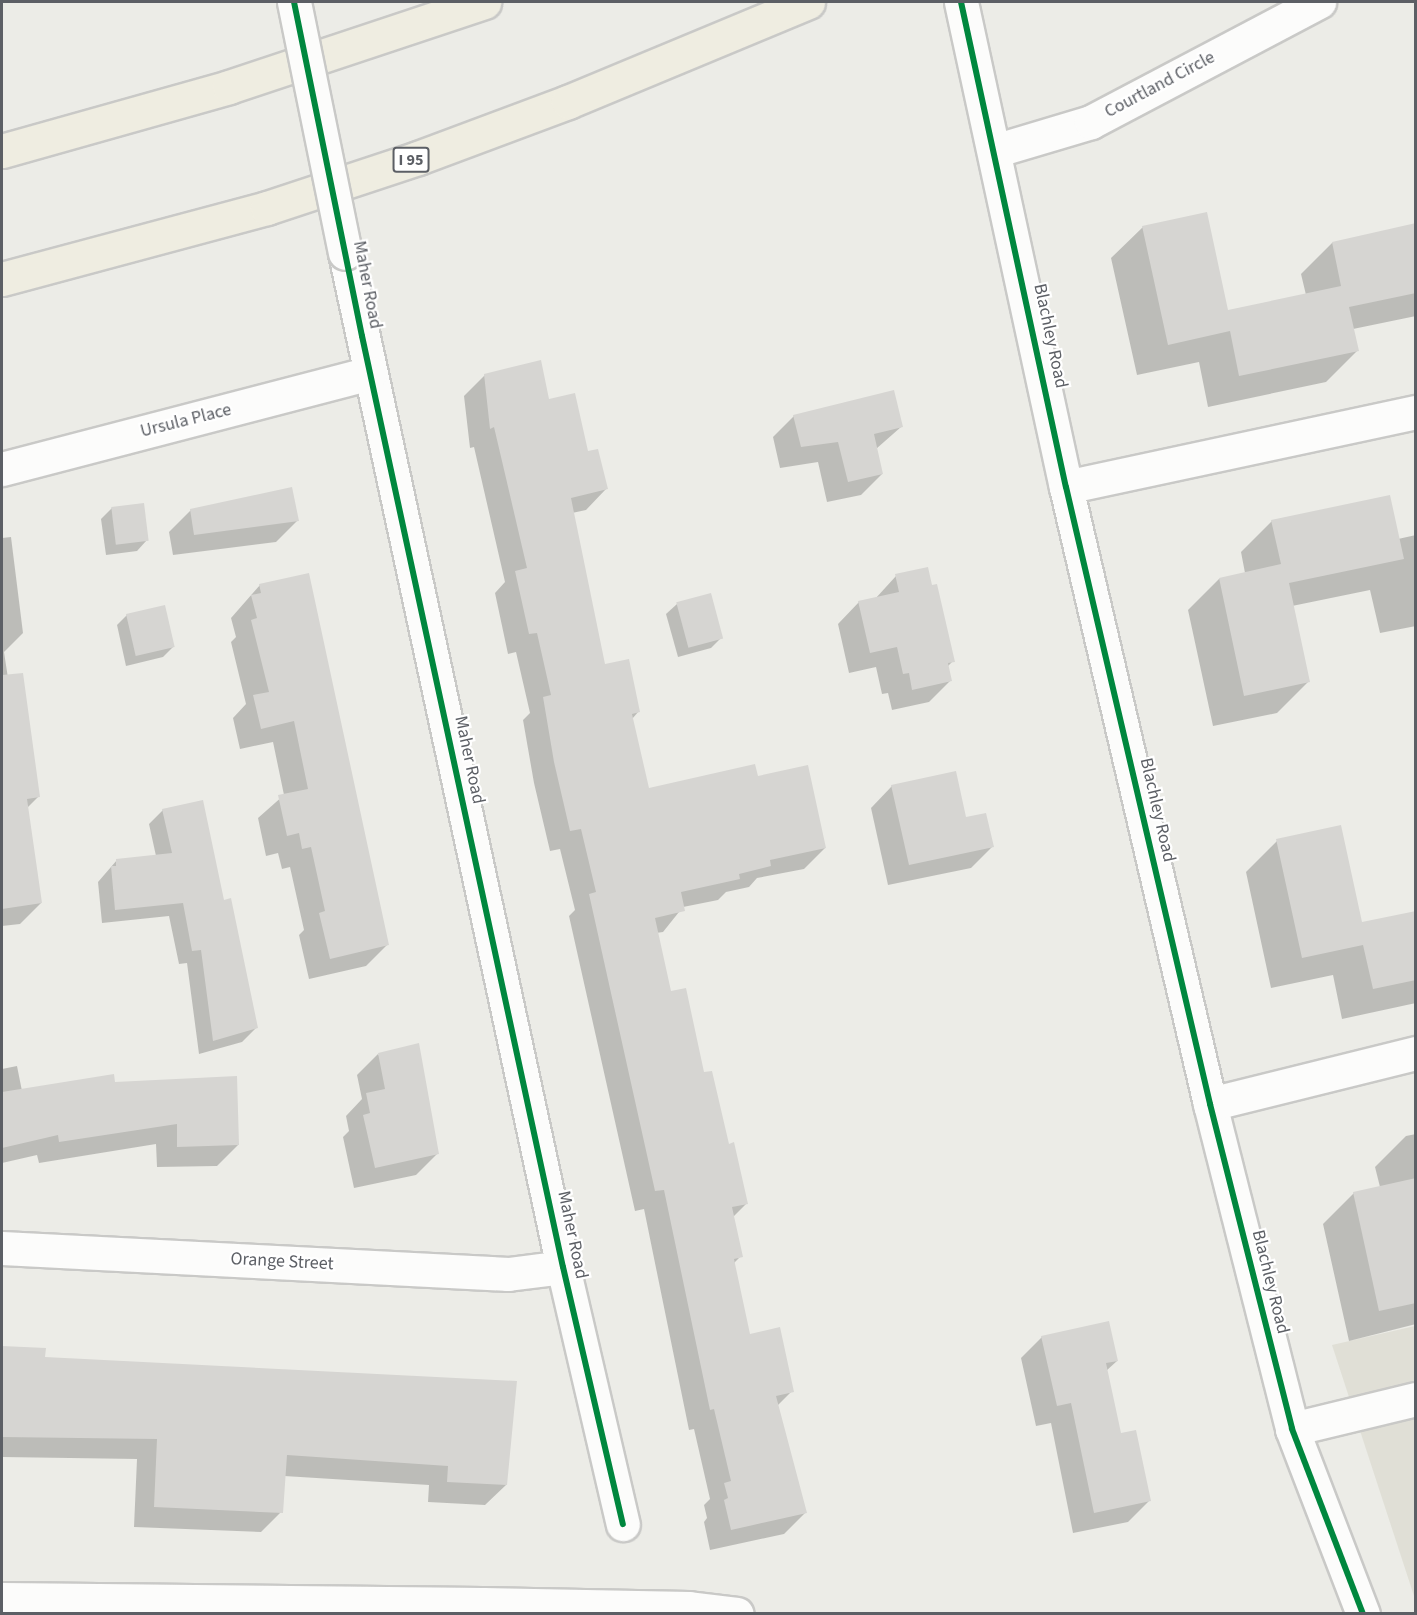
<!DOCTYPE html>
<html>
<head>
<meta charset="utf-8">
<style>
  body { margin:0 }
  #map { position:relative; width:1417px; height:1615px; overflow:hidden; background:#ecece7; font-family:"Source Sans 3",sans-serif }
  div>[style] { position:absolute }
  .education>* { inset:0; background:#e0dfd6 }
  .shadow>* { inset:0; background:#0003 }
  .building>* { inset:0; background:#d6d5d2; transform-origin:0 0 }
  .roads { filter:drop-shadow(2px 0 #c9c9c7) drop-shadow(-2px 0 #c9c9c7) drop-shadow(0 2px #c9c9c7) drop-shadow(0 -2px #c9c9c7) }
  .minor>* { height:33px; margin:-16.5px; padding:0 16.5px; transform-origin:16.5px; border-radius:16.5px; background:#fcfcfb }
  .highway>* { height:33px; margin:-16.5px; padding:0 16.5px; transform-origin:16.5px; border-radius:16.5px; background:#efede1 }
  .bridges { filter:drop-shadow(2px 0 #c9c9c7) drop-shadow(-2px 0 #c9c9c7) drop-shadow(0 2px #c9c9c7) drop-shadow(0 -2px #c9c9c7) }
  .minor-bridge>* { height:33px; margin:-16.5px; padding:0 16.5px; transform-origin:16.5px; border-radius:16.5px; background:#fcfcfb }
  .cycleway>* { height:6px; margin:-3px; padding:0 3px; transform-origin:3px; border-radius:3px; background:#00873e }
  span { translate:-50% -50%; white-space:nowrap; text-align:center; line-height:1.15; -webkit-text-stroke:4.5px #fff; paint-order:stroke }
  .shield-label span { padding:2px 4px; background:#fff; border:2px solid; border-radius:4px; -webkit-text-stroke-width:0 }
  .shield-label { font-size:16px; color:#5c5f65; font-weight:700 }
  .street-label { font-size:18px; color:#5c5f65 }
  .frame { position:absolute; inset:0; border:3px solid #5c5f65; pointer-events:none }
</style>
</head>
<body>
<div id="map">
  <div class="education">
    <div style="clip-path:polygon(1415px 1326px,1415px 1599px,1332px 1345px)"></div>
  </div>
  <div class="shadow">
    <div style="clip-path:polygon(1416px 225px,1416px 316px,1353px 329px,1357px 351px,1326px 382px,1208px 407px,1199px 362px,1137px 375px,1111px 258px,1143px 227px,1227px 312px,1306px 295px,1301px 274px,1332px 243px)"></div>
    <div style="clip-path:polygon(485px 375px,548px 401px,587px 453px,606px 489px,586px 510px,572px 513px,604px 666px,639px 711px,632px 719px,648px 789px,757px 778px,825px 848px,804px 869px,757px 878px,749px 887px,726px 892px,718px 900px,683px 907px,663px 932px,656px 933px,669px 993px,703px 1074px,746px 1204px,733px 1217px,741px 1256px,733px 1264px,749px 1335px,792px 1391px,777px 1406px,805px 1513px,784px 1534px,710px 1550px,704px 1522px,707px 1518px,704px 1505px,710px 1499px,694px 1429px,689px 1430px,644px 1209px,635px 1211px,569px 916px,575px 910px,560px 849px,550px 851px,534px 783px,523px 720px,530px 713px,516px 652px,508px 654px,495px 593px,505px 582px,474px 447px,470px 448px,464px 396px)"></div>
    <div style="clip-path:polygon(794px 416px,901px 427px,876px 449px,882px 474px,861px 495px,827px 502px,818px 462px,780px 468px,773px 437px)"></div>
    <div style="clip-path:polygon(112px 508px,147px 540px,137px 551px,106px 555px,101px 519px)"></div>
    <div style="clip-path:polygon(191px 510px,297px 521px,276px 542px,173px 555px,169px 532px)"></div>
    <div style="clip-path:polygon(1272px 521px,1398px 539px,1416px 535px,1416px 626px,1380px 633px,1370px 590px,1292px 606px,1308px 682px,1277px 713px,1213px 726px,1188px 610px,1219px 579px,1245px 573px,1241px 552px)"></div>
    <div style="clip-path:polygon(11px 537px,23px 633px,4px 652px,12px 704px,39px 796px,27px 808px,41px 903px,20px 924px,2px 926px,2px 538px)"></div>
    <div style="clip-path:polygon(896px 576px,953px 661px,947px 667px,950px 681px,929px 702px,892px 710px,888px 693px,882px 694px,876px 667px,849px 673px,838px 624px,859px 602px,875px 599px)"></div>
    <div style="clip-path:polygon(260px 585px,387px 945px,366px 966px,309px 979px,299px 935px,304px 930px,290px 867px,282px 869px,278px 853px,266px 856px,258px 818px,284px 795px,273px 742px,240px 749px,233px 718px,246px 704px,231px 642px,236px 637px,231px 618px)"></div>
    <div style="clip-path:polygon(677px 604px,721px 638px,711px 648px,678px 657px,666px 614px)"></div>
    <div style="clip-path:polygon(127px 615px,173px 647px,163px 657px,126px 666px,117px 625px)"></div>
    <div style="clip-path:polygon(892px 786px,965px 819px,992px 847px,971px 868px,888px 885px,871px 808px)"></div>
    <div style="clip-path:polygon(163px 810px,256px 1028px,242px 1042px,199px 1054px,187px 963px,179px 964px,169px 916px,102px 923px,98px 882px,117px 860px,156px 856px,149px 824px)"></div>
    <div style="clip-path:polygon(1277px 841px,1361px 924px,1416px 912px,1416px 1003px,1342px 1019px,1333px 975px,1271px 988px,1246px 872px)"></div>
    <div style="clip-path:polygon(378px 1054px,437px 1154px,416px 1175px,354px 1188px,343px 1137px,349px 1131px,346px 1116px,362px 1099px,357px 1075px)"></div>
    <div style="clip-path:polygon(17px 1066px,22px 1091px,114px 1084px,238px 1145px,217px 1166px,157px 1167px,156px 1144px,39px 1163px,37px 1155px,2px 1163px,2px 1069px)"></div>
    <div style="clip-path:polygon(1416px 1134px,1416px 1324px,1349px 1341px,1323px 1224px,1354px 1193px,1380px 1187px,1375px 1167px,1406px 1136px)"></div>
    <div style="clip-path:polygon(1042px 1337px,1117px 1361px,1106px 1371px,1120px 1435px,1149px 1501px,1128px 1522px,1073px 1533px,1051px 1423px,1036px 1426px,1021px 1358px)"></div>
    <div style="clip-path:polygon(2px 1347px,44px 1349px,44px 1358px,516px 1382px,506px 1485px,485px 1505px,428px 1502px,429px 1485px,284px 1476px,281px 1512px,261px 1532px,134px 1527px,137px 1459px,2px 1457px)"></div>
  </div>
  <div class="building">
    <div style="clip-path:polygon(1207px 212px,1228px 310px,1341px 286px,1332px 242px,1416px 223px,1416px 293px,1349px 307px,1359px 351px,1239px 376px,1230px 331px,1168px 345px,1142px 226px)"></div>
    <div style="clip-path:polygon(541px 360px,549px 399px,575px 393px,588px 451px,598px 449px,608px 489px,571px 498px,605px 664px,629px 659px,640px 712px,632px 714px,649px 788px,755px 764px,758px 776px,808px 765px,826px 848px,770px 860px,771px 866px,739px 874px,740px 879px,681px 892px,685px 911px,655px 918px,671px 991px,686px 988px,704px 1072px,712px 1071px,729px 1144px,734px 1142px,748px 1204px,732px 1207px,743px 1257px,734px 1259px,750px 1334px,780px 1327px,794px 1392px,776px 1396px,807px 1513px,731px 1530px,724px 1500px,728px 1498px,724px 1483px,731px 1481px,714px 1409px,710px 1410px,664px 1190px,655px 1191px,589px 894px,596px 892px,581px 829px,570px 831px,554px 762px,543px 697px,551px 695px,537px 633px,529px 634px,515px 571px,527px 568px,494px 427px,490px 429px,484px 374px)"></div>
    <div style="clip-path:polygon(894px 390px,903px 427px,874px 434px,883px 474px,848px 482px,838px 442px,801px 447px,793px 415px)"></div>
    <div style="clip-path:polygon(292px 487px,299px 521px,194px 535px,190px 509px)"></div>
    <div style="clip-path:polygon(1390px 495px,1404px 559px,1289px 583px,1310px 682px,1244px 696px,1219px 578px,1281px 564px,1271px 520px)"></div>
    <div style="left:144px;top:503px;width:38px;height:33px;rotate:83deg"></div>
    <div style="clip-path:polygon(928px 567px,932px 585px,937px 584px,955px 662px,948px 663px,952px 681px,912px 690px,909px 673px,903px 674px,897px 647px,870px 653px,858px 601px,899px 592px,895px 574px)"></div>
    <div style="clip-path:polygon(309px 573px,389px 945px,330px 959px,319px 913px,325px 911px,311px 847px,302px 849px,299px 833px,287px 836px,278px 795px,308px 789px,294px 721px,261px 729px,253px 695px,269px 692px,251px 620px,257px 618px,251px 595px,261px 593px,259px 584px)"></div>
    <div style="left:711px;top:593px;width:47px;height:36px;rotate:75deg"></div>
    <div style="left:165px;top:605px;width:43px;height:40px;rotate:77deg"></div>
    <div style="clip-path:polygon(23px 673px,40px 797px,27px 799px,42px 903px,2px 909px,2px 675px)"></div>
    <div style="clip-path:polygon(956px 771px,966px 817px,986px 813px,994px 847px,909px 865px,891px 785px)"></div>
    <div style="clip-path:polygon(203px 800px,224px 900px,231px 898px,258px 1028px,213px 1041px,201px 950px,192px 951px,183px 903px,115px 910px,111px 866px,116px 866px,116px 859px,172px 853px,162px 809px)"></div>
    <div style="clip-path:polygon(1341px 825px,1362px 922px,1416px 911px,1416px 980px,1373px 989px,1363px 945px,1302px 958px,1276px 839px)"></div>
    <div style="clip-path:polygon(419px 1043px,439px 1154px,375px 1168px,363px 1115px,370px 1113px,366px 1093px,385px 1089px,378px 1053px)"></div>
    <div style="clip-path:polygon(114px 1074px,115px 1082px,237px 1076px,239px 1145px,177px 1147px,177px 1124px,59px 1142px,58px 1135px,2px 1148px,2px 1092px)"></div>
    <div style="clip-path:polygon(1416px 1178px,1416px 1303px,1379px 1311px,1353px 1192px)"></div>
    <div style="clip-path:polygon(1109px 1321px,1118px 1361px,1106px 1363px,1121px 1433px,1136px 1430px,1151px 1501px,1094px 1513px,1071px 1403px,1057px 1406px,1041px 1336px)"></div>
    <div style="clip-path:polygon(2px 1346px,46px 1348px,45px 1357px,517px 1381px,507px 1485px,447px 1482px,448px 1466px,287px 1455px,283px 1513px,154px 1507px,157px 1439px,2px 1437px)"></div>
  </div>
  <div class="roads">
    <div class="minor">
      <div style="left:961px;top:2px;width:496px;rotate:77.8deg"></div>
      <div style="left:1066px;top:487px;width:634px;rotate:76.86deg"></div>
      <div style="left:1210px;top:1104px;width:335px;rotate:75.8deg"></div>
      <div style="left:1292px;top:1429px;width:198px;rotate:69deg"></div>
      <div style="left:994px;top:151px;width:101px;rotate:-16.6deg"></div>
      <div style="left:1091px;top:122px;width:258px;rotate:-27.8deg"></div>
      <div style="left:345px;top:253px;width:1037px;rotate:77.87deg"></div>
      <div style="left:563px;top:1267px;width:264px;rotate:76.9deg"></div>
      <div style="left:2px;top:469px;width:380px;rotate:-14.6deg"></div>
      <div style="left:1066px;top:487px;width:358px;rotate:-12.1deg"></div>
      <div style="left:1210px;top:1104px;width:212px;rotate:-13.9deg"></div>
      <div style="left:2px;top:1248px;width:507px;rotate:2.94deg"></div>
      <div style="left:508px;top:1274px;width:55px;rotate:-7.3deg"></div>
      <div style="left:1292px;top:1429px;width:128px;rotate:-13.6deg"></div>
      <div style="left:2px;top:1599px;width:480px;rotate:0.6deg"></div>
      <div style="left:482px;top:1604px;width:207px;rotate:1.1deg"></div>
      <div style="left:689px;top:1608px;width:48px;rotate:7.1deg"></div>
    </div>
    <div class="highway">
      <div style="left:2px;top:151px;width:236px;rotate:-15.7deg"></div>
      <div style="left:229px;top:87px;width:269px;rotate:-18.4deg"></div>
      <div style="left:2px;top:279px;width:274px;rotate:-15deg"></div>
      <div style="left:267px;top:208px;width:159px;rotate:-18.3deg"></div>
      <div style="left:418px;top:158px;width:160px;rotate:-20.5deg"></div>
      <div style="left:568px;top:102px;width:260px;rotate:-22.6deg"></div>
    </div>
  </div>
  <div class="bridges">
    <div class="minor-bridge">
      <div style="left:294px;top:2px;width:256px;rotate:78.5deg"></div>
    </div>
  </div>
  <div class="cycleway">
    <div style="left:294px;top:2px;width:341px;rotate:78.5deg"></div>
    <div style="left:362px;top:336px;width:952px;rotate:77.82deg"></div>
    <div style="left:563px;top:1267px;width:264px;rotate:76.9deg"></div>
    <div style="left:961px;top:2px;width:496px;rotate:77.8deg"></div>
    <div style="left:1066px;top:487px;width:634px;rotate:76.86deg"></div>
    <div style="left:1210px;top:1104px;width:335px;rotate:75.8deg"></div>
    <div style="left:1292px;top:1429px;width:198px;rotate:69deg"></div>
  </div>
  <div class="shield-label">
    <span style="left:411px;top:160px">I 95</span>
  </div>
  <div class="street-label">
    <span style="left:1160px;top:85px;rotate:-28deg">Courtland Circle</span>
    <span style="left:367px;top:285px;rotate:79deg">Maher Road</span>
    <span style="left:1050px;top:336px;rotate:78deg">Blachley Road</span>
    <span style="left:186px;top:421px;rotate:-14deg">Ursula Place</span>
    <span style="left:469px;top:760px;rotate:78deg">Maher Road</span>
    <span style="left:1157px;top:810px;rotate:77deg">Blachley Road</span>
    <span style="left:572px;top:1235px;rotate:78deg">Maher Road</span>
    <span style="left:282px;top:1262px;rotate:3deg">Orange Street</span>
    <span style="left:1270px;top:1282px;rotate:76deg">Blachley Road</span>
  </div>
  <div class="frame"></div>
</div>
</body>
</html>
